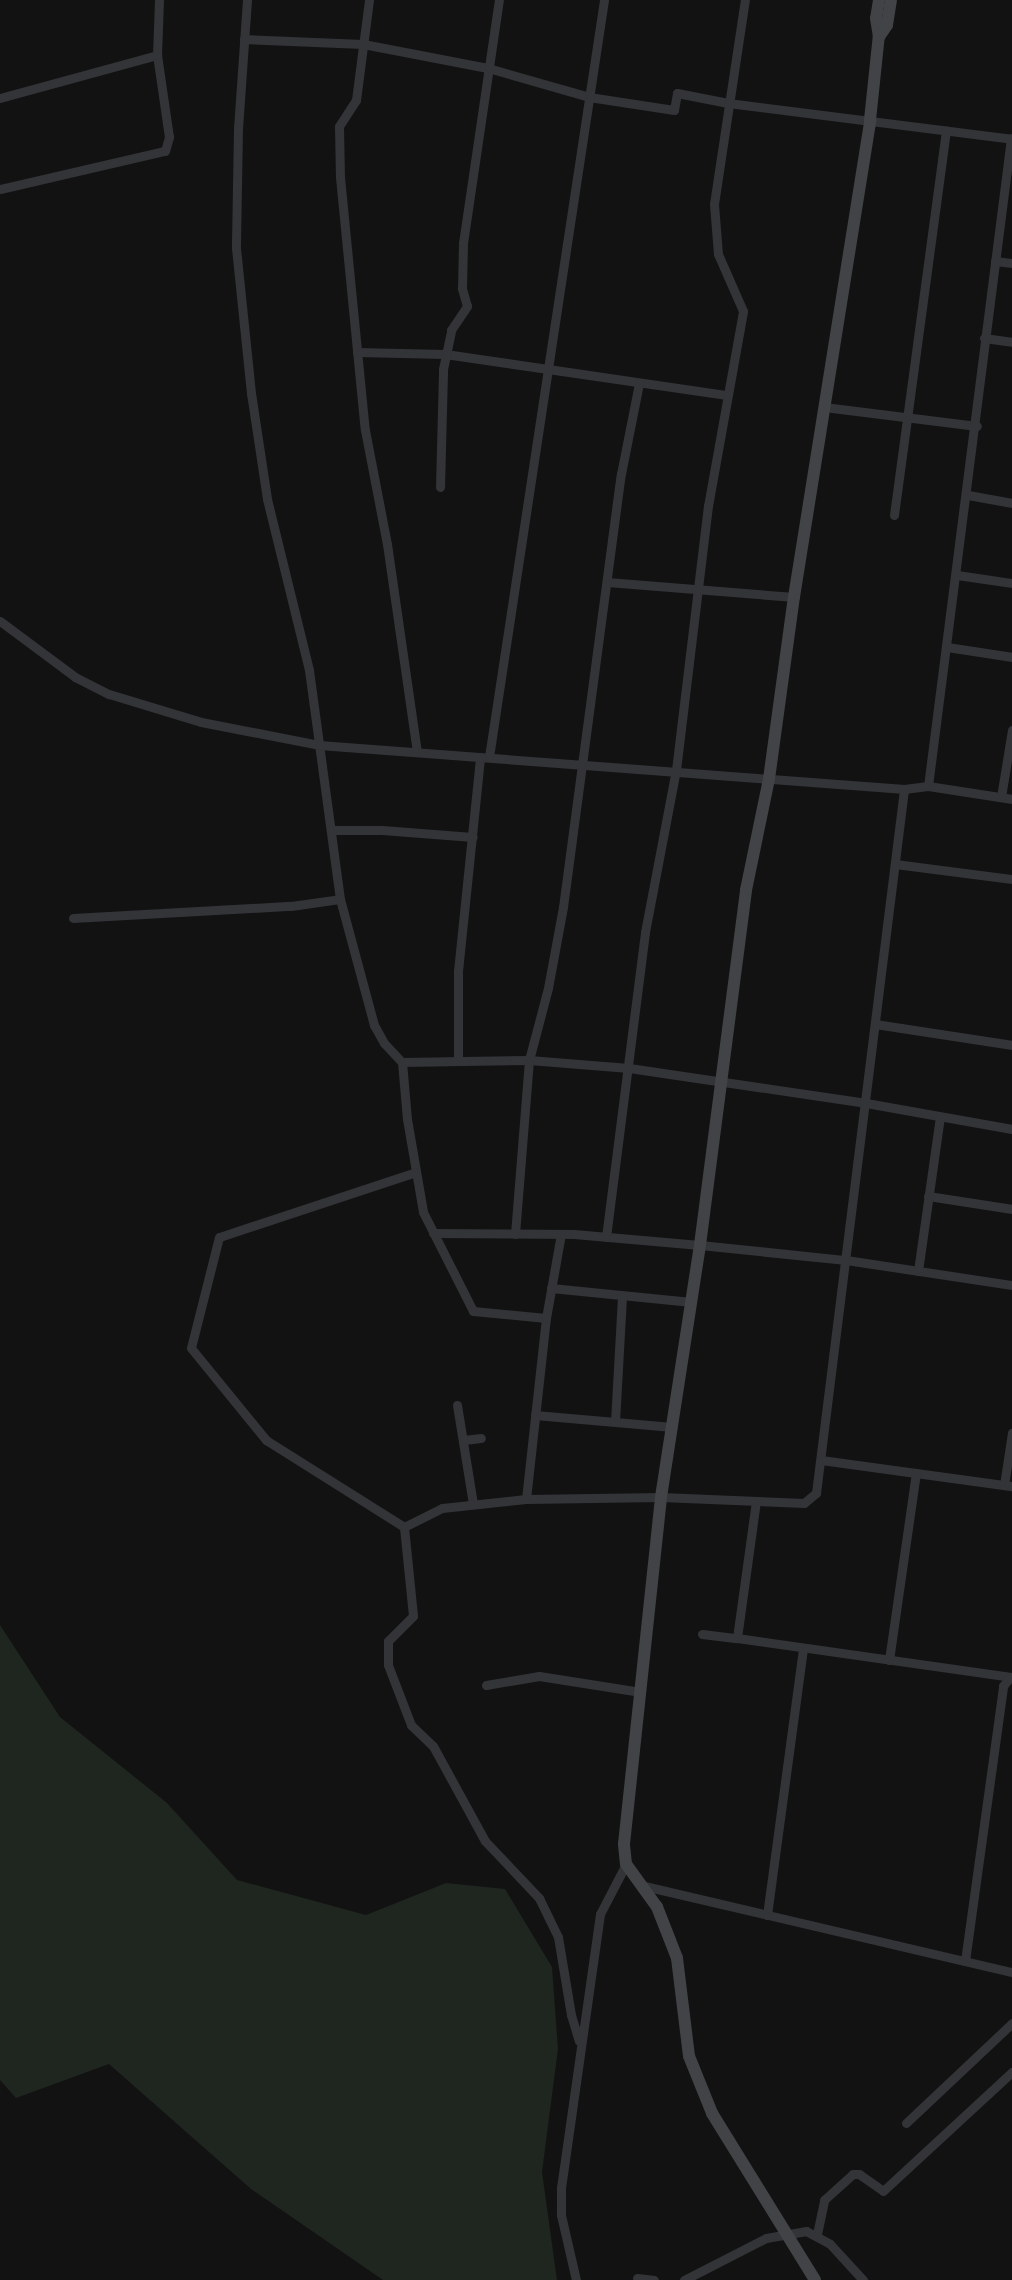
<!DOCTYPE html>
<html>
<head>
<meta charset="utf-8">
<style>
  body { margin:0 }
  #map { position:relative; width:1012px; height:2280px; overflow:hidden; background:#121213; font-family:"Alegreya Sans",sans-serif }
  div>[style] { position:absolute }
  .green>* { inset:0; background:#1f251f }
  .street>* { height:9px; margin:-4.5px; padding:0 4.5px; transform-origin:4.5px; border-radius:4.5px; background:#333437 }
  .secondary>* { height:12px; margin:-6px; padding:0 6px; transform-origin:6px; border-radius:6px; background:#414347 }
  span { translate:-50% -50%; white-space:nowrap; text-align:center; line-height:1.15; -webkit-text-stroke:4.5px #0d0d0e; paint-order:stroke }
</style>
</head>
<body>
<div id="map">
  <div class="green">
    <div style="clip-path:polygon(0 1625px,60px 1717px,167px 1803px,237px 1880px,366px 1915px,446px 1883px,505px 1889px,552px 1967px,558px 2049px,542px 2172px,557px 2280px,383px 2280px,251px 2189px,109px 2064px,16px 2098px,0 2080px)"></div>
  </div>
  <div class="street">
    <div style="left:247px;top:0;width:128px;rotate:94deg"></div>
    <div style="left:238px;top:128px;width:120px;rotate:91deg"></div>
    <div style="left:236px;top:248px;width:146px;rotate:84.1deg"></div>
    <div style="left:251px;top:393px;width:107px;rotate:81.4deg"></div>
    <div style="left:267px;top:499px;width:176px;rotate:76.2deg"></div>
    <div style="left:309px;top:670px;width:231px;rotate:82.3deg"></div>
    <div style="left:340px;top:899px;width:131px;rotate:74.9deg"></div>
    <div style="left:374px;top:1025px;width:21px;rotate:61deg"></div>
    <div style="left:384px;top:1043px;width:26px;rotate:47deg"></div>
    <div style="left:402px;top:1062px;width:57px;rotate:85deg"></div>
    <div style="left:407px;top:1119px;width:94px;rotate:80.2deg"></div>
    <div style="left:423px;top:1212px;width:111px;rotate:63.2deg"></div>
    <div style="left:473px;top:1311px;width:73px;rotate:5.5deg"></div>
    <div style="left:369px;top:0;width:101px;rotate:97.4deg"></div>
    <div style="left:356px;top:100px;width:31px;rotate:123deg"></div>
    <div style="left:339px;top:126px;width:51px;rotate:88.9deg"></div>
    <div style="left:340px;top:177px;width:254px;rotate:84.4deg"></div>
    <div style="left:365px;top:430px;width:116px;rotate:79.1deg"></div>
    <div style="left:387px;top:544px;width:210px;rotate:81.8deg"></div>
    <div style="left:244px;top:39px;width:119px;rotate:2.4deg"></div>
    <div style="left:363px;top:44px;width:127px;rotate:10.9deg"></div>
    <div style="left:488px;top:68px;width:105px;rotate:16deg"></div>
    <div style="left:589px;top:97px;width:86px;rotate:8.7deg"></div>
    <div style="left:674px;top:110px;width:17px;rotate:-80deg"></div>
    <div style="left:677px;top:93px;width:52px;rotate:11.1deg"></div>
    <div style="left:728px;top:103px;width:286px;rotate:7.2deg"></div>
    <div style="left:0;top:98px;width:163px;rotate:-15.3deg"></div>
    <div style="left:0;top:189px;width:169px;rotate:-13deg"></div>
    <div style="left:165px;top:151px;width:15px;rotate:-74deg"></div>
    <div style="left:169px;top:137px;width:83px;rotate:-98.3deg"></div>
    <div style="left:157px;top:55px;width:55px;rotate:-87.9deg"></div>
    <div style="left:995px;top:261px;width:17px;rotate:7deg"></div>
    <div style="left:984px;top:338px;width:28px;rotate:8deg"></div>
    <div style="left:357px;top:352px;width:88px;rotate:1.3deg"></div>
    <div style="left:445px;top:354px;width:285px;rotate:8.3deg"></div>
    <div style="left:824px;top:407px;width:154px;rotate:7.1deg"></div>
    <div style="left:440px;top:487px;width:118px;rotate:-88.5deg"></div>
    <div style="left:443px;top:369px;width:40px;rotate:-78deg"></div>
    <div style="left:451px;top:330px;width:29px;rotate:-56deg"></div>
    <div style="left:467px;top:306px;width:19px;rotate:-106deg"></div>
    <div style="left:462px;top:288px;width:45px;rotate:-88.7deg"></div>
    <div style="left:463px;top:243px;width:246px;rotate:-81.6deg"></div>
    <div style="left:968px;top:495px;width:45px;rotate:10.3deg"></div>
    <div style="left:894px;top:515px;width:388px;rotate:-82.3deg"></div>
    <div style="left:957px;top:575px;width:56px;rotate:8.3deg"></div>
    <div style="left:607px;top:582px;width:188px;rotate:4.6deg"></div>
    <div style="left:0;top:621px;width:94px;rotate:36.7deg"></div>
    <div style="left:75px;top:677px;width:38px;rotate:27deg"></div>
    <div style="left:109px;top:694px;width:96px;rotate:16.9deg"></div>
    <div style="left:201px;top:722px;width:120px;rotate:11deg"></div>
    <div style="left:319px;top:745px;width:587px;rotate:4.3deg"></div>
    <div style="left:904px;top:789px;width:24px;rotate:-7deg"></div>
    <div style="left:928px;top:786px;width:85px;rotate:8.8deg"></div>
    <div style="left:947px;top:647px;width:66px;rotate:8.7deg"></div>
    <div style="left:489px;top:757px;width:766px;rotate:-81.36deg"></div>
    <div style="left:928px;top:786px;width:653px;rotate:-82.7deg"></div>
    <div style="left:1001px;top:797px;width:68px;rotate:-80.7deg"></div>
    <div style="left:331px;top:830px;width:51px"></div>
    <div style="left:382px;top:830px;width:91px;rotate:4.4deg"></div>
    <div style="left:895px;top:864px;width:118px;rotate:7.3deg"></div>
    <div style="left:73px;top:918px;width:218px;rotate:-3.2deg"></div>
    <div style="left:291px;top:906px;width:49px;rotate:-8.1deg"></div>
    <div style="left:875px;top:1024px;width:139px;rotate:8.7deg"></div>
    <div style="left:458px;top:1061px;width:90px;rotate:-90deg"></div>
    <div style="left:458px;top:971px;width:215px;rotate:-84.1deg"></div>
    <div style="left:402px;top:1062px;width:127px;rotate:-0.9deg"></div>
    <div style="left:529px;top:1060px;width:100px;rotate:4.6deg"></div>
    <div style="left:629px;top:1068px;width:240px;rotate:8.4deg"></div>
    <div style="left:866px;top:1103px;width:148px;rotate:10.1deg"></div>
    <div style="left:416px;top:1172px;width:207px;rotate:161.7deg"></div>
    <div style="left:219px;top:1237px;width:114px;rotate:104.2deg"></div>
    <div style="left:191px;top:1348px;width:119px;rotate:50.8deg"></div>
    <div style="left:266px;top:1440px;width:163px;rotate:32.2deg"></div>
    <div style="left:404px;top:1527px;width:89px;rotate:84.2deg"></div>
    <div style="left:413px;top:1616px;width:35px;rotate:135deg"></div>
    <div style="left:388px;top:1641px;width:24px;rotate:90deg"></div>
    <div style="left:388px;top:1665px;width:64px;rotate:69deg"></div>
    <div style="left:411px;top:1725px;width:30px;rotate:44deg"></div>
    <div style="left:433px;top:1746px;width:108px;rotate:61.3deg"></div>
    <div style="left:485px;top:1841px;width:79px;rotate:46.5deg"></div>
    <div style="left:539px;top:1898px;width:43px;rotate:64deg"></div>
    <div style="left:558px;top:1937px;width:79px;rotate:80.5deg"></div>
    <div style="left:571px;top:2015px;width:27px;rotate:73deg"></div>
    <div style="left:928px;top:1196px;width:85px;rotate:8.8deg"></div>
    <div style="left:433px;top:1233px;width:141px;rotate:0.4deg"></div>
    <div style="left:574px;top:1234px;width:126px;rotate:5deg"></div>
    <div style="left:700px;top:1245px;width:147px;rotate:5.9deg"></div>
    <div style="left:846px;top:1260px;width:168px;rotate:8.6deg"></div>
    <div style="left:515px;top:1234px;width:175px;rotate:-85.4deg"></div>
    <div style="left:529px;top:1060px;width:74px;rotate:-75.2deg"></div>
    <div style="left:548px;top:988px;width:82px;rotate:-79.5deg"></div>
    <div style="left:563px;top:907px;width:437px;rotate:-82.4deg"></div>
    <div style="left:621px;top:474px;width:93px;rotate:-78.8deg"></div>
    <div style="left:606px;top:1237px;width:307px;rotate:-82.7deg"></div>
    <div style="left:645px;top:932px;width:165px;rotate:-79.2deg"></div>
    <div style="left:676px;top:770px;width:266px;rotate:-83.1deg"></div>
    <div style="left:708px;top:506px;width:198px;rotate:-79.8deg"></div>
    <div style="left:743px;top:311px;width:62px;rotate:-113.7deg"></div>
    <div style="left:718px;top:254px;width:50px;rotate:-94.6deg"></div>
    <div style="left:714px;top:204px;width:206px;rotate:-81.4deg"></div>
    <div style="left:918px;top:1271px;width:156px;rotate:-81.9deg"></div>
    <div style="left:551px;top:1288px;width:141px;rotate:5.7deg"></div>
    <div style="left:457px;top:1405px;width:100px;rotate:80.8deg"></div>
    <div style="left:535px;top:1415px;width:138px;rotate:5deg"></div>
    <div style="left:615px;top:1422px;width:127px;rotate:-86.8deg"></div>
    <div style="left:464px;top:1440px;width:17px;rotate:-7deg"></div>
    <div style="left:821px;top:1460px;width:193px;rotate:7.8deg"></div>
    <div style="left:1004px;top:1485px;width:53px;rotate:-81.3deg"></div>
    <div style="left:526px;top:1499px;width:182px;rotate:-83.7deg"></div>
    <div style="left:546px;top:1318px;width:85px;rotate:-79.9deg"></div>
    <div style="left:756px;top:1501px;width:138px;rotate:97.9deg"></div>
    <div style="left:737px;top:1638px;width:278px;rotate:8.1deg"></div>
    <div style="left:404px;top:1527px;width:42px;rotate:-26.6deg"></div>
    <div style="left:442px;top:1508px;width:84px;rotate:-6.1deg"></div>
    <div style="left:526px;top:1499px;width:135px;rotate:-0.8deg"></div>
    <div style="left:661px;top:1497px;width:143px;rotate:2.4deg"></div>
    <div style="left:804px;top:1503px;width:16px;rotate:-40deg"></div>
    <div style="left:816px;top:1493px;width:709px;rotate:-82.87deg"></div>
    <div style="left:702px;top:1634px;width:35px;rotate:7deg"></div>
    <div style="left:889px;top:1660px;width:189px;rotate:-81.8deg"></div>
    <div style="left:486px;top:1685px;width:54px;rotate:-9.6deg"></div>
    <div style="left:539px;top:1676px;width:103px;rotate:8.9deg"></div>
    <div style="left:640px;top:1885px;width:382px;rotate:13.2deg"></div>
    <div style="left:767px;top:1915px;width:269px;rotate:-82.3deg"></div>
    <div style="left:965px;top:1961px;width:278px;rotate:-82.1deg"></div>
    <div style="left:1003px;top:1686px;width:11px;rotate:-52deg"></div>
    <div style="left:906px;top:2123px;width:146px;rotate:-43.3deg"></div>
    <div style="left:817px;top:2234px;width:35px;rotate:-78deg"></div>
    <div style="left:824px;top:2200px;width:39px;rotate:-42deg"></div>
    <div style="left:853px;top:2174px;width:6px"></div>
    <div style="left:859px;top:2174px;width:29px;rotate:35deg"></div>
    <div style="left:883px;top:2191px;width:176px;rotate:-42.7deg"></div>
    <div style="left:637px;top:2278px;width:17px;rotate:7deg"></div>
    <div style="left:576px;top:2280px;width:67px;rotate:-103deg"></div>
    <div style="left:561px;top:2215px;width:27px;rotate:-90deg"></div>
    <div style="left:561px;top:2188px;width:277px;rotate:-81.9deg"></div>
    <div style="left:600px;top:1914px;width:56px;rotate:-62.5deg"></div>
    <div style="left:684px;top:2280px;width:92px;rotate:-27.1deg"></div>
    <div style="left:766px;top:2238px;width:41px;rotate:-9.9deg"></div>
    <div style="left:806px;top:2231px;width:27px;rotate:28deg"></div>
    <div style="left:830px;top:2244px;width:49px;rotate:47.5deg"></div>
  </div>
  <div class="secondary">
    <div style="left:879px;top:0;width:18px;rotate:99deg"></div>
    <div style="left:876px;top:18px;width:19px;rotate:81deg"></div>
    <div style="left:879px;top:37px;width:14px;rotate:-56deg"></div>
    <div style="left:887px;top:25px;width:25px;rotate:-81deg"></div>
    <div style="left:815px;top:2280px;width:196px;rotate:-121.7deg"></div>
    <div style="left:712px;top:2113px;width:61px;rotate:-112deg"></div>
    <div style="left:689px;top:2056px;width:99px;rotate:-97deg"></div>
    <div style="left:677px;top:1958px;width:55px;rotate:-111.4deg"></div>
    <div style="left:657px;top:1907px;width:53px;rotate:-125.8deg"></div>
    <div style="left:626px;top:1864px;width:20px;rotate:-96deg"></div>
    <div style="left:624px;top:1844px;width:349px;rotate:-83.9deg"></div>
    <div style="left:661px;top:1497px;width:255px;rotate:-81.2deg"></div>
    <div style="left:700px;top:1245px;width:358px;rotate:-82.6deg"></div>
    <div style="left:746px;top:890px;width:113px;rotate:-78.3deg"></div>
    <div style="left:769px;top:779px;width:184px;rotate:-82.2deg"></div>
    <div style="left:794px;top:597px;width:483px;rotate:-80.9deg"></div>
    <div style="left:870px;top:120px;width:86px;rotate:-84deg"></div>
  </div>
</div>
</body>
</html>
